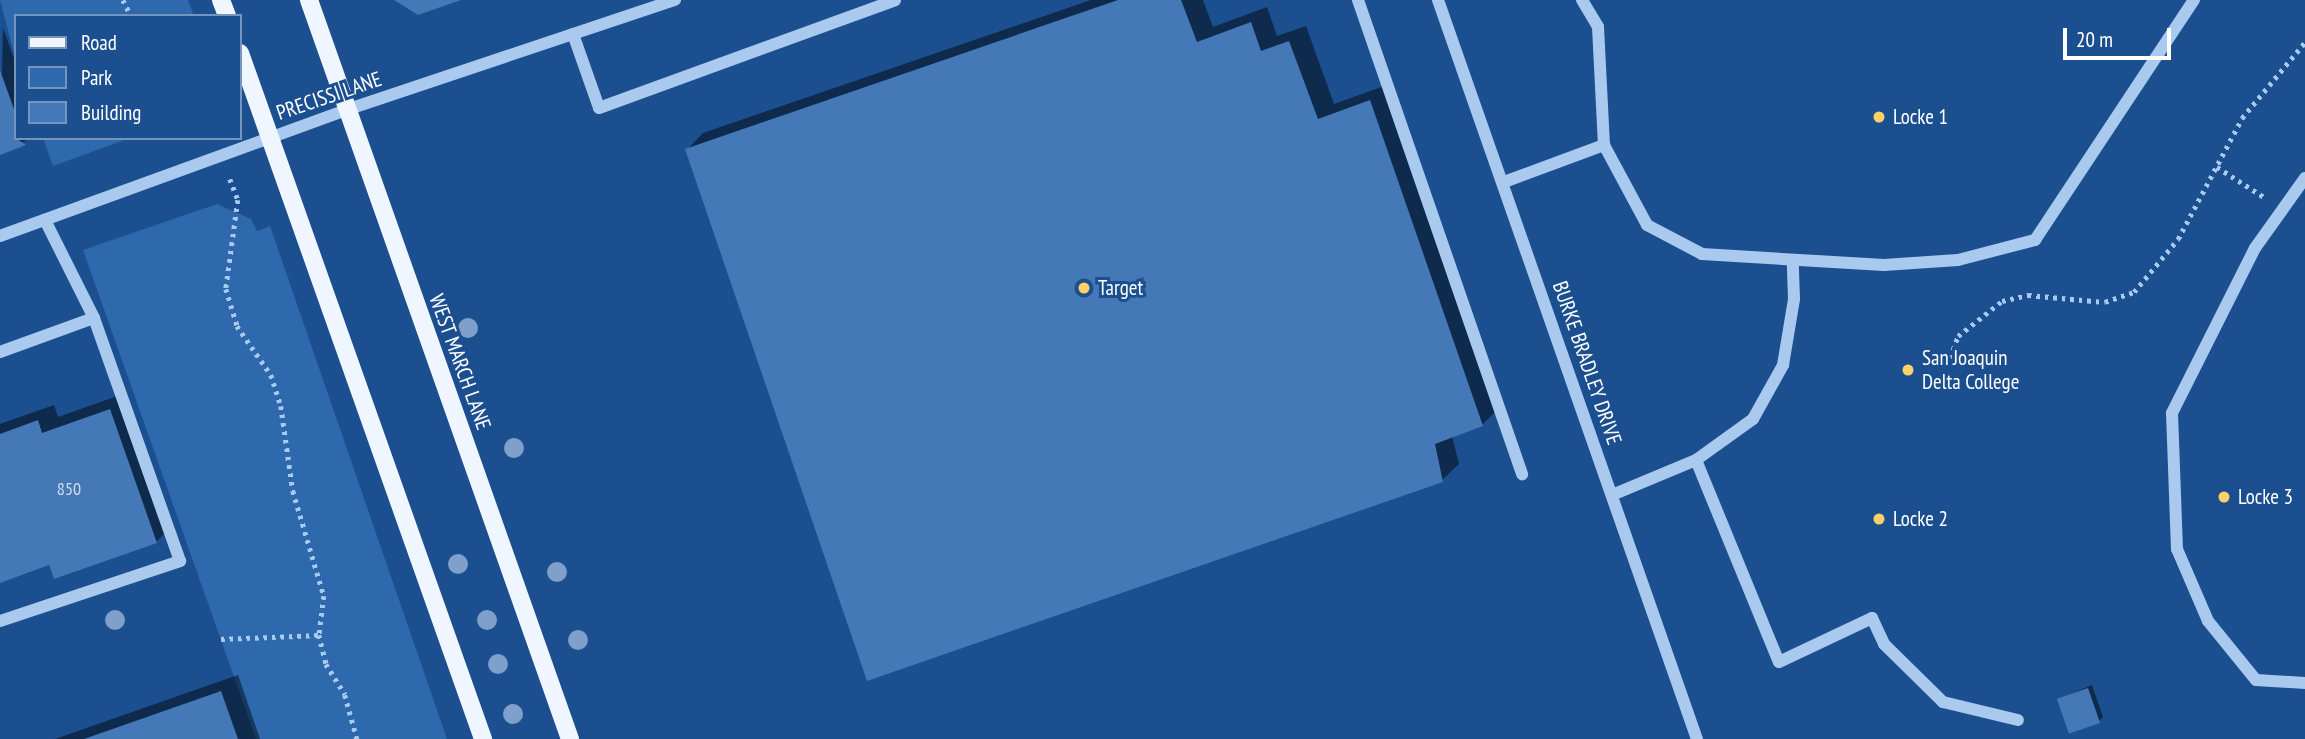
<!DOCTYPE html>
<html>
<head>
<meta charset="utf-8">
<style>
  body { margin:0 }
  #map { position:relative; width:2305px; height:739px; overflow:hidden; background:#1b4f8f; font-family:"PT Sans Narrow",sans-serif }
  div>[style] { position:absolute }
  .green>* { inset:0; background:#2e69ad }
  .shadow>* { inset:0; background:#0007 }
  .building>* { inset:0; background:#4478b7; transform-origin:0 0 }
  .path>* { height:4.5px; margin-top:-2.25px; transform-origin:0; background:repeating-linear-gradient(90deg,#a9c9ee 0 3.5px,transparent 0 8.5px) }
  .minor>* { height:12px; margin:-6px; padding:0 6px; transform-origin:6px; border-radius:6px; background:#a9c9ee }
  .major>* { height:18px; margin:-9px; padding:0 9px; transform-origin:9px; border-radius:9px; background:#f0f6ff }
  .trees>* { width:20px; height:20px; margin:-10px; border-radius:50%; background:#7ea0ca }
  .dots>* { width:19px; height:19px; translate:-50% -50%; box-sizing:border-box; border:4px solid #1b4f8f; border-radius:50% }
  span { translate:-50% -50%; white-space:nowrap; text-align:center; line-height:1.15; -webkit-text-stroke:6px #1b4f8f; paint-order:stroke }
  .number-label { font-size:18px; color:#d0dded }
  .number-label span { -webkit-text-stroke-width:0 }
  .street-label { font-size:21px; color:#fff }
  .poi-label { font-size:21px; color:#fff }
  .left { translate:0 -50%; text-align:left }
  .legend { position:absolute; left:14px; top:14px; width:228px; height:126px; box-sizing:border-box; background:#1b4f8f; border:2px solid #7695bc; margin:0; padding:9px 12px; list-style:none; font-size:21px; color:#fff }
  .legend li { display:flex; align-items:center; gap:14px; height:35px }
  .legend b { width:35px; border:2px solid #7695bc }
  .scale { position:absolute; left:2063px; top:28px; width:108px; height:32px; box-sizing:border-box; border:4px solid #fff; border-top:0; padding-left:9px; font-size:21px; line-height:24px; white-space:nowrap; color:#fff; -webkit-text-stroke:5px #1b4f8f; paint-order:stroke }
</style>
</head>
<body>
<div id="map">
  <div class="green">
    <div style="clip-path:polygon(0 0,188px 0,194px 16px,16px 16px,16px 61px)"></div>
    <div style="clip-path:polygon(43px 138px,130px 138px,53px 166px)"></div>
    <div style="clip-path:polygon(217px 204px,251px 219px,257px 231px,270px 226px,447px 739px,256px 739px,83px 250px)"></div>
  </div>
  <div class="shadow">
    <div style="clip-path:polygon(1091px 0,1203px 0,1213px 27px,1267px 7px,1277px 36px,1306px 26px,1334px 104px,1387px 85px,1498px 409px,1482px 425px,1452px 436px,1459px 464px,1442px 480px,687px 150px,703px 133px)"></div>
    <div style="clip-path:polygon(3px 28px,16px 64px,16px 138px,31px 138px,0 153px)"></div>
    <div style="clip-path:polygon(126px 393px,172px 526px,156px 542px,50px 563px,0 581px,0 424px,54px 405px,58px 417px)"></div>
    <div style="clip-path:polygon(238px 675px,260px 739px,55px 739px)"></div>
    <div style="clip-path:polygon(2092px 685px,2103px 717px,2099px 721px,2059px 699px)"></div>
  </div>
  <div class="building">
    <div style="clip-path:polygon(394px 0,461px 0,418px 15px)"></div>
    <div style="clip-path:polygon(1118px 0,1181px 0,1197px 42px,1251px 22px,1261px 51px,1289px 41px,1318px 119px,1370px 100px,1483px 426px,1435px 444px,1443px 482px,867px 681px,685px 149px)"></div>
    <div style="clip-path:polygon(0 70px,16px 115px,16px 138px,26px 145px,0 155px)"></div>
    <div style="clip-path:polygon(110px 409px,157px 543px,54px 579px,49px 565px,0 583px,0 434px,38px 420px,42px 433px)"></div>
    <div style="left:2088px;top:688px;width:37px;height:33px;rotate:71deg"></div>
    <div style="clip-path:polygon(221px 691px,238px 739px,84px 739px)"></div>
  </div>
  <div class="path">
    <div style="left:123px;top:0;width:18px;rotate:63deg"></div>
    <div style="left:2217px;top:167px;width:56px;rotate:32.6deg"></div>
    <div style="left:230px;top:179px;width:22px;rotate:69deg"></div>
    <div style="left:238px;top:200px;width:90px;rotate:97.7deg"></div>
    <div style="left:226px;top:289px;width:39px;rotate:73deg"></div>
    <div style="left:237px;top:326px;width:60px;rotate:55.2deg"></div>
    <div style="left:271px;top:375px;width:33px;rotate:72deg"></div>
    <div style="left:281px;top:406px;width:86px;rotate:82deg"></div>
    <div style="left:293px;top:491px;width:109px;rotate:73.6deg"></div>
    <div style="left:324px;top:596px;width:39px;rotate:97deg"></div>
    <div style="left:319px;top:635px;width:30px;rotate:76deg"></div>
    <div style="left:326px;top:664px;width:36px;rotate:58deg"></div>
    <div style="left:345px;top:695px;width:46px;rotate:74.7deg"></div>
    <div style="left:1947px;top:366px;width:32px;rotate:-70deg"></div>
    <div style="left:1958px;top:336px;width:56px;rotate:-38.5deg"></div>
    <div style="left:2002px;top:301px;width:27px;rotate:-13deg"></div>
    <div style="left:2028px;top:295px;width:77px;rotate:5.2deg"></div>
    <div style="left:2105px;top:302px;width:31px;rotate:-19deg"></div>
    <div style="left:2134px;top:292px;width:69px;rotate:-50.3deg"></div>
    <div style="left:2178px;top:239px;width:137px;rotate:-62.1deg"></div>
    <div style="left:2242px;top:118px;width:99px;rotate:-50.3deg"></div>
    <div style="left:221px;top:639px;width:98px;rotate:-2.3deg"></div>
  </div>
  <div class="minor">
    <div style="left:1358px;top:0;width:502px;rotate:70.91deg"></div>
    <div style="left:1438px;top:0;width:783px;rotate:70.69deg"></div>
    <div style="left:1582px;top:0;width:31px;rotate:59deg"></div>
    <div style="left:1598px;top:27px;width:118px;rotate:87.1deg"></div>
    <div style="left:1604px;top:145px;width:91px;rotate:61.7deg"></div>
    <div style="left:1647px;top:225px;width:62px;rotate:27.8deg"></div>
    <div style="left:1702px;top:254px;width:182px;rotate:3.5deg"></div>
    <div style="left:1884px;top:265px;width:74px;rotate:-3.9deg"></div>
    <div style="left:1958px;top:260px;width:80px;rotate:-14.6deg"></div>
    <div style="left:2035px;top:240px;width:288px;rotate:-56.5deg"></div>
    <div style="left:573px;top:34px;width:78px;rotate:70.6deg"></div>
    <div style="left:599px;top:108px;width:315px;rotate:-20deg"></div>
    <div style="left:2305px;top:178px;width:86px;rotate:125.5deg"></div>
    <div style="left:2255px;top:248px;width:185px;rotate:116.7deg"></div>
    <div style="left:2172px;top:413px;width:136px;rotate:87.9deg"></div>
    <div style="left:2177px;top:549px;width:78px;rotate:66.7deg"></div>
    <div style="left:2208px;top:621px;width:76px;rotate:50.9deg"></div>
    <div style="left:2256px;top:680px;width:49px;rotate:3.5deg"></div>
    <div style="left:1504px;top:182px;width:107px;rotate:-20.3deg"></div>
    <div style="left:0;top:236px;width:368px;rotate:-20deg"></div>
    <div style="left:346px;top:110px;width:347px;rotate:-18.5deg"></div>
    <div style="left:0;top:352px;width:100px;rotate:-19.9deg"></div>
    <div style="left:1696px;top:460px;width:218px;rotate:67.7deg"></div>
    <div style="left:1779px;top:662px;width:103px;rotate:-25.3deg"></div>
    <div style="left:1872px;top:618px;width:29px;rotate:65deg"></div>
    <div style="left:1884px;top:644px;width:83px;rotate:44.5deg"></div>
    <div style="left:1943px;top:702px;width:77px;rotate:13.5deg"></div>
    <div style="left:1612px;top:495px;width:91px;rotate:-22.6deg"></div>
    <div style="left:1696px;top:460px;width:70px;rotate:-35.7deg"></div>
    <div style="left:1753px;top:419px;width:62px;rotate:-60.9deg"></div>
    <div style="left:1783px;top:365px;width:67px;rotate:-80.5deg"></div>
    <div style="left:1794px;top:299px;width:35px;rotate:-92deg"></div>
    <div style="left:0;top:621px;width:190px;rotate:-18.4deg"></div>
    <div style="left:180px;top:561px;width:258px;rotate:-109.5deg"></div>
    <div style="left:94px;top:318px;width:110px;rotate:-116.6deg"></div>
  </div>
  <div class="major">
    <div style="left:221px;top:0;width:17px;rotate:69deg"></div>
    <div style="left:309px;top:0;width:784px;rotate:70.55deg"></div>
    <div style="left:240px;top:53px;width:728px;rotate:70.49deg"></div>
  </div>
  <div class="trees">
    <div style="left:468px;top:328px"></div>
    <div style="left:514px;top:448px"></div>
    <div style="left:458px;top:564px"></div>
    <div style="left:557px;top:572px"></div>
    <div style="left:115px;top:620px"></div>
    <div style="left:487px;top:620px"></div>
    <div style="left:578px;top:640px"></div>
    <div style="left:498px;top:664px"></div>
    <div style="left:513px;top:714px"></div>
  </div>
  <div class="dots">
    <div style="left:1879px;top:117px;background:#ffd166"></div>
    <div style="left:1084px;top:288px;background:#ffd166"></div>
    <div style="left:1908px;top:370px;background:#ffd166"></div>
    <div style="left:2224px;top:497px;background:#ffd166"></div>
    <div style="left:1879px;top:519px;background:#ffd166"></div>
  </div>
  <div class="number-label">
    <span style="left:69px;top:489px">850</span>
  </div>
  <div class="street-label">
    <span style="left:329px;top:96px;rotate:-19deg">PRECISSI LANE</span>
    <span style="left:460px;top:362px;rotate:70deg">WEST MARCH LANE</span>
    <span style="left:1587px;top:363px;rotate:71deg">BURKE BRADLEY DRIVE</span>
  </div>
  <div class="poi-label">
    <span class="left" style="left:1893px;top:117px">Locke 1</span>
    <span class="left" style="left:1098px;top:288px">Target</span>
    <span class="left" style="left:1922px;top:370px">San Joaquin<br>Delta College</span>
    <span class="left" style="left:2238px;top:497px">Locke 3</span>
    <span class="left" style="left:1893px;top:519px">Locke 2</span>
  </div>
  <ul class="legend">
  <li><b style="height:9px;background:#f0f6ff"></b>Road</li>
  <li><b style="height:19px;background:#2e69ad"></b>Park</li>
  <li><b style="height:19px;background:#4478b7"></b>Building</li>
  </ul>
  <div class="scale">20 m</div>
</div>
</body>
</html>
